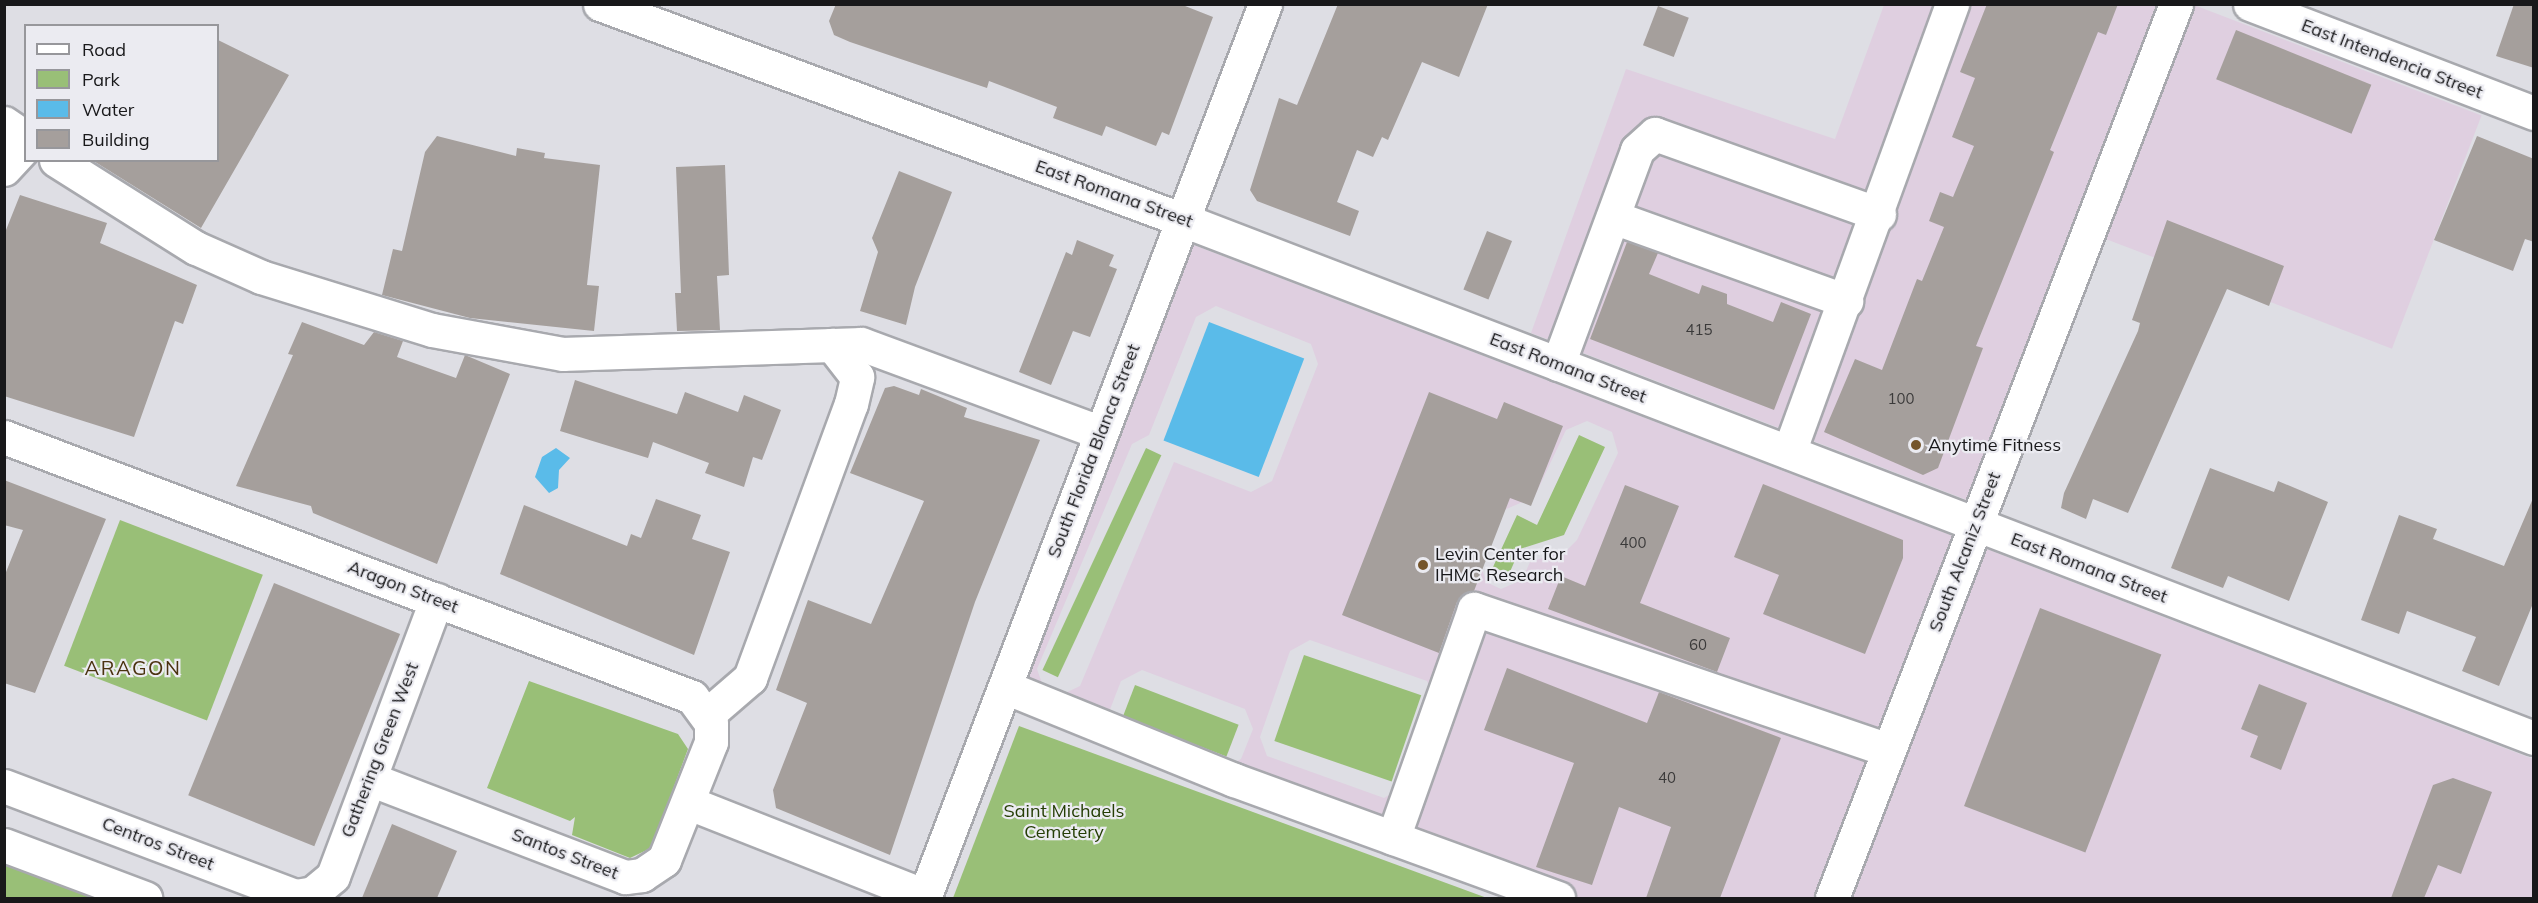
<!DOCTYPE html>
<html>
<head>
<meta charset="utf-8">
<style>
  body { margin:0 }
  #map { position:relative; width:2538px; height:903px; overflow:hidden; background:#dedee4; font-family:Mulish,sans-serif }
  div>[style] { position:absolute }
  .commercial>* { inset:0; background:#dfcfe0; transform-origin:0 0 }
  .green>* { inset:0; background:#99bf77; transform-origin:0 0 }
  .water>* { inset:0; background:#5abbe9; transform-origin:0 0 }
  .building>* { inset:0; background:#a59f9c; transform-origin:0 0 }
  .roads { filter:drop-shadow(2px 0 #a8a9ae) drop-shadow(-2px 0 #a8a9ae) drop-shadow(0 2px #a8a9ae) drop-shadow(0 -2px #a8a9ae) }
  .minor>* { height:33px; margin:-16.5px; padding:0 16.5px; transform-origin:16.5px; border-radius:16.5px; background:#fff }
  .dots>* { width:16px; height:16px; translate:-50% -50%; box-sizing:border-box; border:3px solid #ebebf1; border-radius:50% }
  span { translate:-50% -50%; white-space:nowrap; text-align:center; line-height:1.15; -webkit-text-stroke:4.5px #ebebf1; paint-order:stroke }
  .number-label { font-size:15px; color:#3b3a3a }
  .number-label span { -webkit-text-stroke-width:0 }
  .street-label { font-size:18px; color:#18181a }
  .poi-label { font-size:18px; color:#18181a }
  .left { translate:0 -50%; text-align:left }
  .park-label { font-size:18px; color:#253e05 }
  .neighbourhood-label { font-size:20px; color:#4a320f; letter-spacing:1.5px }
  .frame { position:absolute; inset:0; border:6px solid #18181a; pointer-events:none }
  .legend { position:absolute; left:24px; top:24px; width:195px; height:138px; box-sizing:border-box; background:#ebebf1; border:2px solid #97979b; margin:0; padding:8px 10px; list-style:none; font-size:18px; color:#18181a }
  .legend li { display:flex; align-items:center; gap:12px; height:30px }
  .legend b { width:30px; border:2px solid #97979b }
</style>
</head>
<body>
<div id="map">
  <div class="commercial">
    <div style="clip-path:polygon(1884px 5px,2158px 5px,1967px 500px,1531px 333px,1626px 69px,1835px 139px)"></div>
    <div style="left:2194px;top:5px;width:308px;height:250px;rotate:21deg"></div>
    <div style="clip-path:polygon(evenodd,1191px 244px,1953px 536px,1815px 898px,1534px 898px,1014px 710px,1191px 244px,1216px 306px,1311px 344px,1318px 364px,1272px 481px,1251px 492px,1174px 462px,1080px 686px,1059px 696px,1044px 689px,1037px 669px,1132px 444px,1149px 435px,1196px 317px,1216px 306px,1191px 244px,1587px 421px,1612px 432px,1618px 453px,1577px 540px,1567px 550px,1530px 562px,1522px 580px,1501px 589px,1486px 582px,1480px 562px,1504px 510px,1525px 501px,1531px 504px,1566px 430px,1587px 421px,1191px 244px,1310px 640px,1427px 681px,1435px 701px,1404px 786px,1384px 798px,1267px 756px,1260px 737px,1290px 651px,1310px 640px,1191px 244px,1142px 670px,1245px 709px,1253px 729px,1241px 759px,1221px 770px,1109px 712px,1121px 681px,1142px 670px)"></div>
    <div style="clip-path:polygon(1984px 548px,2533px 759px,2533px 898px,1851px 898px)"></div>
  </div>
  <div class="green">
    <div style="clip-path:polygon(1579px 435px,1605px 447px,1564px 535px,1520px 549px,1509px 574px,1493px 567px,1517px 515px,1537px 525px)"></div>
    <div style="left:1146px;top:448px;width:17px;height:245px;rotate:25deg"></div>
    <div style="left:120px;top:520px;width:153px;height:156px;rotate:21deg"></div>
    <div style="left:1304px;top:655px;width:124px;height:91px;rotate:19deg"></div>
    <div style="clip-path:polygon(529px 681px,678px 734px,688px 749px,651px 848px,630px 858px,572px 835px,575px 817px,570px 821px,487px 788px)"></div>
    <div style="left:1135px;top:685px;width:111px;height:34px;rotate:21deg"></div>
    <div style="clip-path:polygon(1019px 726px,1487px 898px,953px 898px)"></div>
    <div style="clip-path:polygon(5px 845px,145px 898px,5px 898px)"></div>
  </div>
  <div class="water">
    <div style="left:1209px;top:322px;width:102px;height:127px;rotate:21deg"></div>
    <div style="clip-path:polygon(556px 448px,570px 458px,559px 470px,558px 488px,549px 493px,535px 477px,542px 457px)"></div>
  </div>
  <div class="building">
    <div style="clip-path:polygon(836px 4px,1180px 4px,1213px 17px,1169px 135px,1162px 132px,1156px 146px,1106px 126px,1102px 136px,1053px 118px,1057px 107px,989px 81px,987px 88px,850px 42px,834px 35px,829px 21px)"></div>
    <div style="clip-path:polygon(1338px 4px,1488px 4px,1459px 77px,1422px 62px,1388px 140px,1382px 137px,1373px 157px,1357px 150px,1337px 202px,1359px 211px,1350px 236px,1257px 201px,1250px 190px,1279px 98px,1297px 105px)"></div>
    <div style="clip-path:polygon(1987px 4px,2118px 4px,2106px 35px,2098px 32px,2050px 150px,2054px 152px,1976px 346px,1983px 348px,1938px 468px,1923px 475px,1824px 432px,1855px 359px,1882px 370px,1917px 279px,1922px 281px,1944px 227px,1929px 221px,1940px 192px,1953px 197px,1974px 146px,1952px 137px,1975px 78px,1960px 72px)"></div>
    <div style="clip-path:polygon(2514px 4px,2534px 4px,2534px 68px,2496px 56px)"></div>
    <div style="left:1658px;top:6px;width:33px;height:42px;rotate:21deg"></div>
    <div style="left:2236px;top:30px;width:146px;height:53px;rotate:22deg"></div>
    <div style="clip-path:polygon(218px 40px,289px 75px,201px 228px,92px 160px,218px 160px)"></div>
    <div style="clip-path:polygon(437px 136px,516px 156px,517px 148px,545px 153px,544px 158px,600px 165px,587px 285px,599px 286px,594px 331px,470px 318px,382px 295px,393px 249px,402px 251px,425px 152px)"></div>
    <div style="clip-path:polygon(2477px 136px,2534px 159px,2534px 242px,2525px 239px,2513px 271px,2434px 240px)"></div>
    <div style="clip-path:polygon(725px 165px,729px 275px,717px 276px,720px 330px,677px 331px,675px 293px,681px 293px,676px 167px)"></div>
    <div style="clip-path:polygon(899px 171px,952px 192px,915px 287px,906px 325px,860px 311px,878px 252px,872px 238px)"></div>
    <div style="clip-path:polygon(20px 195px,107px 223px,100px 243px,197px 285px,183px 324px,175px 321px,134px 437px,4px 396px,4px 235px)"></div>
    <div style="clip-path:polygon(2167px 220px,2284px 266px,2269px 306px,2227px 289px,2128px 513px,2093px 499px,2086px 519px,2061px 508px,2064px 493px,2138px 331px,2140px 323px,2132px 320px)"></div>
    <div style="left:1487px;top:231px;width:27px;height:63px;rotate:22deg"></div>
    <div style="clip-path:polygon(1077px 240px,1114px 255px,1109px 266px,1117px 269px,1090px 337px,1073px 331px,1051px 385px,1019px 372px,1066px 252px,1072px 255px)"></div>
    <div style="clip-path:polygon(1627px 242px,1658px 253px,1649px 274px,1699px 294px,1702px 285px,1727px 294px,1727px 304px,1773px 322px,1781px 302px,1811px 314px,1774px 410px,1590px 339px)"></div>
    <div style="clip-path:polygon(302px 322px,364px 345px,374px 332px,403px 341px,397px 357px,456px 378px,465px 355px,510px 374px,437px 564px,313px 513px,311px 506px,236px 486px,293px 355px,288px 354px)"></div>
    <div style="clip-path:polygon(575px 380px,677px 414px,685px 392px,738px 412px,744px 395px,781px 410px,762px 460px,753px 457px,744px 487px,705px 473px,709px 463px,653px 442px,648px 458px,560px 431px)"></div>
    <div style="clip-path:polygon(894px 386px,919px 395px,921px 389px,967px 408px,964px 417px,1040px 440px,975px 602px,890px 855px,776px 808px,773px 790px,807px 703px,776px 690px,808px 600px,871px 624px,924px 501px,850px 473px,885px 388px)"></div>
    <div style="clip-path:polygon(1429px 392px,1497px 419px,1504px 402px,1563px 426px,1531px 506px,1510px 498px,1474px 591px,1457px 602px,1439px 653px,1342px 615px)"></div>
    <div style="clip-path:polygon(2210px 468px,2274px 492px,2278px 481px,2328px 502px,2289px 601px,2228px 576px,2223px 588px,2171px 568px)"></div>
    <div style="clip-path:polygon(4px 480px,106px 519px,35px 693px,4px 683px,4px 577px,23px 530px,4px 525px)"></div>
    <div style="clip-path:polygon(1763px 484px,1903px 540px,1903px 558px,1865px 654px,1763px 614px,1779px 575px,1734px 557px)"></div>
    <div style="clip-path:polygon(1625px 485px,1679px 506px,1640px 603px,1730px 638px,1717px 672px,1548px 609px,1561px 576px,1585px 586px)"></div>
    <div style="clip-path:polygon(2534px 496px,2534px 601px,2499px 686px,2462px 671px,2476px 637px,2407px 611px,2399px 634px,2361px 620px,2399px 515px,2437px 529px,2433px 539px,2504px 566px)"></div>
    <div style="clip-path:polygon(656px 499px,701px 515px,692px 539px,730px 552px,694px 655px,500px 574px,524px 505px,627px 546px,631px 534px,641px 538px)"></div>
    <div style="left:274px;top:583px;width:136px;height:229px;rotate:22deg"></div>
    <div style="left:2040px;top:608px;width:130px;height:212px;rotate:21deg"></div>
    <div style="clip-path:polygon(1507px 668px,1647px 723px,1659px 692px,1781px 738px,1720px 898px,1646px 898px,1671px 827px,1619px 807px,1592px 885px,1536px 867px,1574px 763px,1484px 730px)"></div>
    <div style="clip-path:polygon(2259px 684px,2307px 703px,2281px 770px,2250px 757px,2258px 736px,2241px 729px)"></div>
    <div style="clip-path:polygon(2453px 778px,2492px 792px,2461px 874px,2438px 865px,2424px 898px,2391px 898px,2433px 785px)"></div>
    <div style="clip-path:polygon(392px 824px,457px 851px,437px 898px,362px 898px)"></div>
  </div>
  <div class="roads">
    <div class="minor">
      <div style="left:600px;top:4px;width:622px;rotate:20.33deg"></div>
      <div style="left:1183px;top:220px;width:1447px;rotate:20.98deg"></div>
      <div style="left:2250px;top:4px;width:304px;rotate:21deg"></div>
      <div style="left:4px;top:123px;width:27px;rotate:34deg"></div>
      <div style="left:56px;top:160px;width:165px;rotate:32.2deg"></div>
      <div style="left:196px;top:248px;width:71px;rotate:24deg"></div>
      <div style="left:261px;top:277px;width:179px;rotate:17.2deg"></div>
      <div style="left:432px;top:330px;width:133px;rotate:10.4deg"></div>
      <div style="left:563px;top:354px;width:298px;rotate:-1.9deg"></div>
      <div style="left:861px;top:344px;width:256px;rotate:20.3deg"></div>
      <div style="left:4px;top:169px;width:33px;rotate:-47deg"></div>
      <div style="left:1613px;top:217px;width:248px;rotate:19.8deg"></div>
      <div style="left:1558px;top:364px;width:228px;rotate:-69.7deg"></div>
      <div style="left:1637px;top:150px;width:24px;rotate:-42deg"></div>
      <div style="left:1655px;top:134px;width:238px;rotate:19.7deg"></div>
      <div style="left:4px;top:437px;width:735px;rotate:20.7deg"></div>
      <div style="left:692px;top:697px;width:32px;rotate:54deg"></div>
      <div style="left:711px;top:723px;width:19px;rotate:90deg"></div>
      <div style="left:711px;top:742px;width:127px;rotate:111.7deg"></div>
      <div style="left:664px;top:860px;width:27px;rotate:146deg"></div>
      <div style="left:642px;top:875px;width:17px;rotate:173deg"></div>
      <div style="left:625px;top:877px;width:273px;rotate:-159deg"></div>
      <div style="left:1789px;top:452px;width:477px;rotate:-70deg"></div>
      <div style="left:1005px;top:687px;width:247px;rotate:22.1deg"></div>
      <div style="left:1234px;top:780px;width:345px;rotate:20deg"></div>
      <div style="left:707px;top:715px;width:57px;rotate:-40.7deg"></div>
      <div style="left:750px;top:678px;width:292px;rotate:-69.8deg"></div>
      <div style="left:851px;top:404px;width:28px;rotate:-77deg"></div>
      <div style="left:857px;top:377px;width:41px;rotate:-128deg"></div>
      <div style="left:4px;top:786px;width:311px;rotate:20.7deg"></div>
      <div style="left:295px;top:896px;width:18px;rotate:-9deg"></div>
      <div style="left:313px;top:893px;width:26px;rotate:-40deg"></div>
      <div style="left:333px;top:876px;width:295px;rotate:-69.5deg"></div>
      <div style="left:689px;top:803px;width:254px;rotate:21.5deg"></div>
      <div style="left:1393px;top:838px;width:243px;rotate:-70.5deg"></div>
      <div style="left:1474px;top:609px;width:438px;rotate:18.8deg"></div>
      <div style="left:4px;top:845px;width:151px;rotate:20.6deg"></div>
      <div style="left:924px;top:898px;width:957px;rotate:-69.12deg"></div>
      <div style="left:1832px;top:898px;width:958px;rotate:-68.95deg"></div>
    </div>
  </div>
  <div class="dots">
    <div style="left:1916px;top:445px;background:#75552b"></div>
    <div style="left:1423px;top:565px;background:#75552b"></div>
  </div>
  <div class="number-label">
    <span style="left:1699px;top:330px">415</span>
    <span style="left:1901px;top:399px">100</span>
    <span style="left:1633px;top:543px">400</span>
    <span style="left:1698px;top:645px">60</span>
    <span style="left:1667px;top:778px">40</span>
  </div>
  <div class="street-label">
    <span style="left:2392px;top:59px;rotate:21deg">East Intendencia Street</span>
    <span style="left:1114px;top:194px;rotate:20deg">East Romana Street</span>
    <span style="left:1568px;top:368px;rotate:21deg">East Romana Street</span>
    <span style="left:1094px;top:451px;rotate:-69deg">South Florida Blanca Street</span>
    <span style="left:1965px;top:552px;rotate:-69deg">South Alcaniz Street</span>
    <span style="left:2089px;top:568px;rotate:21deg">East Romana Street</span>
    <span style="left:403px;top:587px;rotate:21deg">Aragon Street</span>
    <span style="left:380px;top:750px;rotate:-69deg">Gathering Green West</span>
    <span style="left:158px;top:844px;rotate:21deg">Centros Street</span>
    <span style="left:565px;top:854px;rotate:21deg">Santos Street</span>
  </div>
  <div class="poi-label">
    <span class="left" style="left:1928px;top:445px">Anytime Fitness</span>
    <span class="left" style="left:1435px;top:565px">Levin Center for<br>IHMC Research</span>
  </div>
  <div class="park-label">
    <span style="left:1064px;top:822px">Saint Michaels<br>Cemetery</span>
  </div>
  <div class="neighbourhood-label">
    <span style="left:133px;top:667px">ARAGON</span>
  </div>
  <div class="frame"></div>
  <ul class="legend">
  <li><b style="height:8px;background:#fff"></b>Road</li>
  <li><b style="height:16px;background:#99bf77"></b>Park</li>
  <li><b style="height:16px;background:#5abbe9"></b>Water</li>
  <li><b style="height:16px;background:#a59f9c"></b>Building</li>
  </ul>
</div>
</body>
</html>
